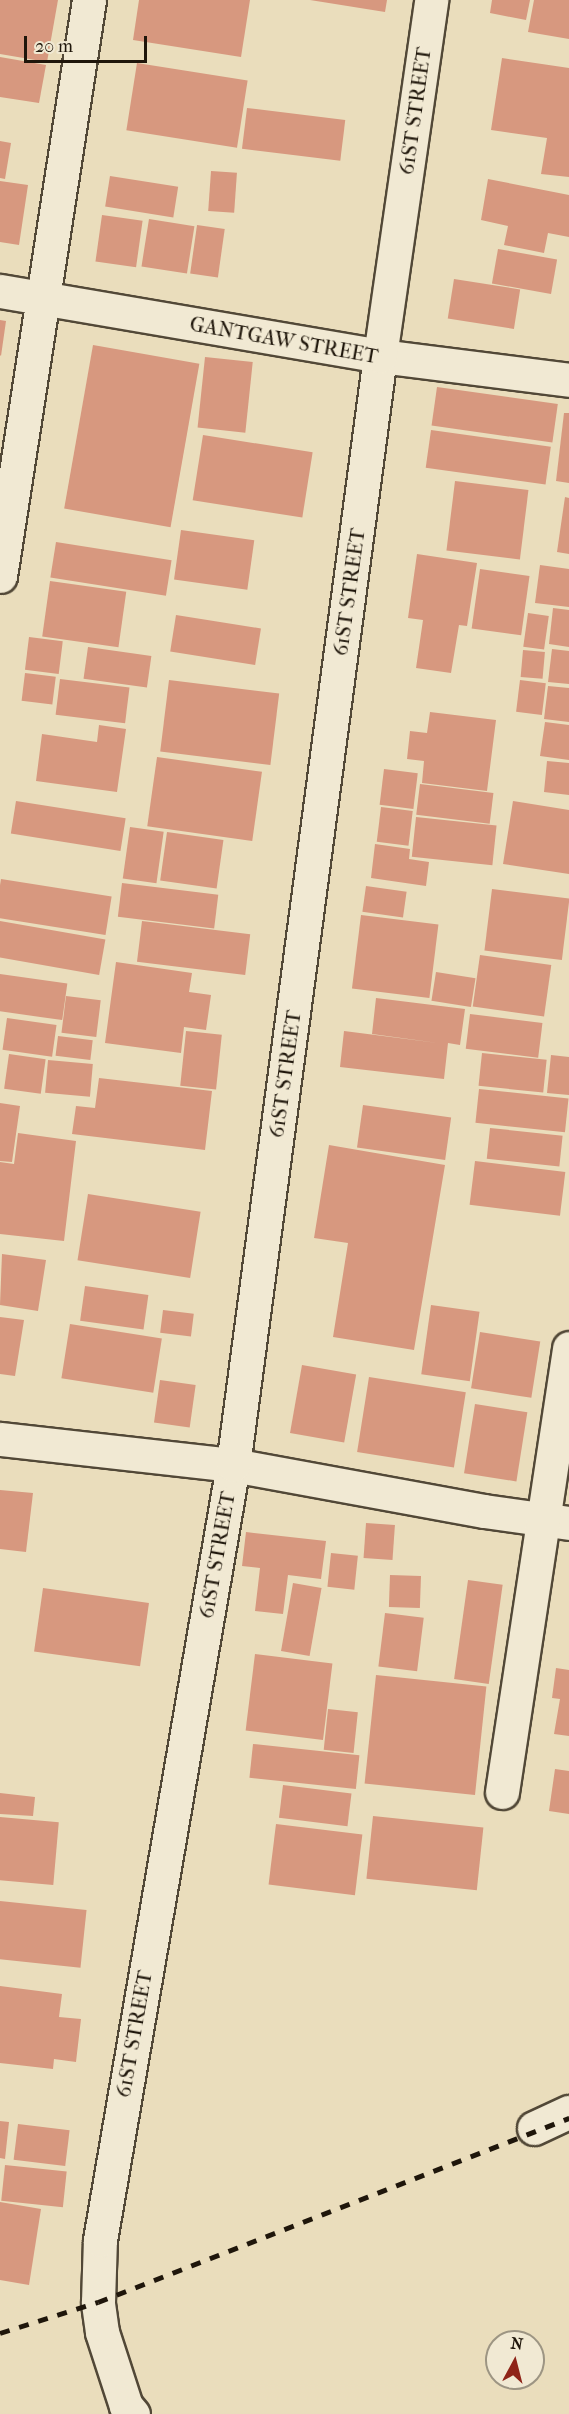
<!DOCTYPE html>
<html>
<head>
<meta charset="utf-8">
<style>
  body { margin:0 }
  #map { position:relative; width:569px; height:2414px; overflow:hidden; background:#eaddbc; font-family:"IM FELL French Canon",serif }
  div>[style] { position:absolute }
  .building>* { inset:0; background:#d7987f; transform-origin:0 0 }
  .roads { filter:drop-shadow(2px 0 #524837) drop-shadow(-2px 0 #524837) drop-shadow(0 2px #524837) drop-shadow(0 -2px #524837) }
  .street>* { height:33px; margin:-16.5px; padding:0 16.5px; transform-origin:16.5px; border-radius:16.5px; background:#f1e9d3 }
  .rail>* { height:4.5px; margin-top:-2.25px; transform-origin:0; background:repeating-linear-gradient(90deg,#1f160b 0 10px,transparent 0 20px) }
  span { translate:-50% -50%; white-space:nowrap; text-align:center; line-height:1.15; -webkit-text-stroke:6px #f1e9d3; paint-order:stroke }
  .street-label { font-size:21px; color:#1f160b }
  .north { position:absolute; left:485px; top:2330px; width:60px; height:60px; box-sizing:border-box; background:#f1e9d3; border:2px solid #9d9583; border-radius:50%; rotate:7deg; font-size:16px; font-weight:700; line-height:24px; text-align:center; color:#1f160b }
  .north::after { content:''; display:block; margin:auto; width:21px; height:27px; background:#8f2418; clip-path:polygon(50% 0,100% 100%,50% 72%,0 100%) }
  .scale { position:absolute; left:24px; top:36px; width:123px; height:27px; box-sizing:border-box; border:3px solid #1f160b; border-top:0; padding-left:8px; font-size:18px; line-height:21px; white-space:nowrap; color:#1f160b; -webkit-text-stroke:4px #f1e9d3; paint-order:stroke }
</style>
</head>
<body>
<div id="map">
  <div class="building">
    <div style="clip-path:polygon(0 0,58px 0,47px 62px,0 54px)"></div>
    <div style="clip-path:polygon(139px 0,250px 0,241px 57px,133px 40px)"></div>
    <div style="clip-path:polygon(310px 0,387px 0,385px 12px)"></div>
    <div style="clip-path:polygon(492px 0,530px 0,526px 20px,490px 13px)"></div>
    <div style="clip-path:polygon(534px 0,569px 0,569px 39px,528px 32px)"></div>
    <div style="clip-path:polygon(0 57px,46px 65px,39px 103px,0 97px)"></div>
    <div style="clip-path:polygon(502px 58px,569px 68px,569px 177px,541px 174px,547px 138px,491px 130px)"></div>
    <div style="left:137px;top:63px;width:112px;height:68px;rotate:9deg"></div>
    <div style="left:247px;top:108px;width:99px;height:41px;rotate:7deg"></div>
    <div style="clip-path:polygon(0 141px,11px 143px,5px 179px,0 178px)"></div>
    <div style="left:211px;top:171px;width:26px;height:40px;rotate:4deg"></div>
    <div style="left:110px;top:176px;width:69px;height:31px;rotate:9deg"></div>
    <div style="clip-path:polygon(488px 179px,569px 195px,569px 237px,548px 233px,544px 253px,504px 245px,508px 226px,481px 220px)"></div>
    <div style="clip-path:polygon(0 181px,28px 185px,19px 245px,0 242px)"></div>
    <div style="left:102px;top:215px;width:41px;height:47px;rotate:8deg"></div>
    <div style="left:149px;top:219px;width:46px;height:48px;rotate:9deg"></div>
    <div style="left:197px;top:225px;width:28px;height:49px;rotate:8deg"></div>
    <div style="left:498px;top:249px;width:60px;height:35px;rotate:10deg"></div>
    <div style="left:454px;top:279px;width:67px;height:40px;rotate:9deg"></div>
    <div style="clip-path:polygon(0 320px,6px 321px,1px 356px,0 355px)"></div>
    <div style="left:93px;top:345px;width:108px;height:166px;rotate:10deg"></div>
    <div style="left:205px;top:357px;width:48px;height:71px;rotate:6deg"></div>
    <div style="left:437px;top:387px;width:122px;height:39px;rotate:8deg"></div>
    <div style="clip-path:polygon(564px 413px,569px 413px,569px 483px,556px 481px)"></div>
    <div style="left:431px;top:430px;width:121px;height:38px;rotate:8deg"></div>
    <div style="left:203px;top:435px;width:111px;height:66px;rotate:9deg"></div>
    <div style="left:455px;top:481px;width:74px;height:70px;rotate:7deg"></div>
    <div style="clip-path:polygon(565px 497px,569px 498px,569px 554px,557px 552px)"></div>
    <div style="left:181px;top:530px;width:74px;height:50px;rotate:8deg"></div>
    <div style="left:56px;top:542px;width:117px;height:36px;rotate:9deg"></div>
    <div style="clip-path:polygon(417px 554px,477px 563px,467px 626px,459px 625px,451px 673px,416px 668px,423px 620px,408px 618px)"></div>
    <div style="clip-path:polygon(540px 565px,569px 569px,569px 607px,535px 603px)"></div>
    <div style="left:480px;top:569px;width:50px;height:60px;rotate:8deg"></div>
    <div style="left:50px;top:581px;width:77px;height:56px;rotate:8deg"></div>
    <div style="clip-path:polygon(553px 608px,569px 610px,569px 647px,549px 644px)"></div>
    <div style="left:528px;top:613px;width:21px;height:34px;rotate:8deg"></div>
    <div style="left:176px;top:615px;width:86px;height:37px;rotate:9deg"></div>
    <div style="left:29px;top:637px;width:34px;height:33px;rotate:7deg"></div>
    <div style="left:88px;top:647px;width:64px;height:32px;rotate:8deg"></div>
    <div style="clip-path:polygon(552px 649px,569px 651px,569px 684px,548px 682px)"></div>
    <div style="left:523px;top:650px;width:22px;height:27px;rotate:5deg"></div>
    <div style="left:25px;top:673px;width:31px;height:28px;rotate:7deg"></div>
    <div style="left:60px;top:679px;width:70px;height:36px;rotate:7deg"></div>
    <div style="left:169px;top:680px;width:111px;height:72px;rotate:7deg"></div>
    <div style="left:520px;top:680px;width:26px;height:32px;rotate:7deg"></div>
    <div style="clip-path:polygon(548px 686px,569px 688px,569px 722px,544px 719px)"></div>
    <div style="clip-path:polygon(430px 712px,496px 720px,487px 791px,422px 783px,424px 761px,407px 759px,410px 731px,427px 733px)"></div>
    <div style="clip-path:polygon(545px 722px,569px 725px,569px 760px,540px 756px)"></div>
    <div style="clip-path:polygon(99px 725px,126px 729px,117px 792px,36px 781px,42px 734px,97px 742px)"></div>
    <div style="left:157px;top:757px;width:106px;height:70px;rotate:8deg"></div>
    <div style="clip-path:polygon(547px 761px,569px 763px,569px 795px,544px 792px)"></div>
    <div style="left:384px;top:769px;width:34px;height:36px;rotate:7deg"></div>
    <div style="left:420px;top:784px;width:74px;height:31px;rotate:7deg"></div>
    <div style="left:16px;top:801px;width:111px;height:33px;rotate:9deg"></div>
    <div style="clip-path:polygon(513px 801px,569px 810px,569px 874px,503px 864px)"></div>
    <div style="left:381px;top:807px;width:32px;height:35px;rotate:7deg"></div>
    <div style="left:416px;top:817px;width:81px;height:40px;rotate:6deg"></div>
    <div style="left:130px;top:827px;width:34px;height:52px;rotate:8deg"></div>
    <div style="left:167px;top:832px;width:57px;height:49px;rotate:8deg"></div>
    <div style="clip-path:polygon(375px 844px,410px 849px,409px 859px,429px 862px,426px 886px,371px 878px)"></div>
    <div style="left:1px;top:879px;width:112px;height:39px;rotate:9deg"></div>
    <div style="left:122px;top:883px;width:97px;height:34px;rotate:7deg"></div>
    <div style="left:366px;top:886px;width:41px;height:26px;rotate:8deg"></div>
    <div style="left:492px;top:889px;width:78px;height:62px;rotate:7deg"></div>
    <div style="left:361px;top:915px;width:78px;height:74px;rotate:7deg"></div>
    <div style="left:0;top:921px;width:107px;height:36px;rotate:10deg"></div>
    <div style="left:142px;top:921px;width:109px;height:41px;rotate:7deg"></div>
    <div style="left:480px;top:955px;width:72px;height:52px;rotate:8deg"></div>
    <div style="clip-path:polygon(116px 962px,192px 973px,189px 992px,211px 995px,206px 1030px,184px 1027px,181px 1053px,105px 1043px)"></div>
    <div style="left:436px;top:972px;width:40px;height:29px;rotate:9deg"></div>
    <div style="left:0;top:974px;width:68px;height:37px;rotate:8deg"></div>
    <div style="left:66px;top:996px;width:35px;height:37px;rotate:7deg"></div>
    <div style="clip-path:polygon(376px 998px,465px 1009px,460px 1045px,448px 1043px,444px 1079px,340px 1067px,344px 1031px,438px 1043px,372px 1034px)"></div>
    <div style="left:470px;top:1014px;width:73px;height:35px;rotate:7deg"></div>
    <div style="left:7px;top:1018px;width:50px;height:32px;rotate:8deg"></div>
    <div style="left:186px;top:1031px;width:36px;height:55px;rotate:6deg"></div>
    <div style="left:58px;top:1036px;width:35px;height:20px;rotate:7deg"></div>
    <div style="left:482px;top:1053px;width:65px;height:33px;rotate:6deg"></div>
    <div style="left:9px;top:1054px;width:37px;height:35px;rotate:8deg"></div>
    <div style="clip-path:polygon(551px 1055px,569px 1057px,569px 1095px,547px 1093px)"></div>
    <div style="left:48px;top:1060px;width:45px;height:33px;rotate:5deg"></div>
    <div style="clip-path:polygon(99px 1078px,212px 1091px,205px 1150px,72px 1134px,76px 1106px,95px 1108px)"></div>
    <div style="left:479px;top:1089px;width:90px;height:34px;rotate:6deg"></div>
    <div style="clip-path:polygon(0 1103px,20px 1106px,12px 1162px,0 1161px)"></div>
    <div style="left:363px;top:1105px;width:89px;height:43px;rotate:8deg"></div>
    <div style="left:490px;top:1128px;width:73px;height:31px;rotate:6deg"></div>
    <div style="clip-path:polygon(18px 1133px,76px 1141px,64px 1241px,0 1234px,0 1162px,14px 1164px)"></div>
    <div style="clip-path:polygon(329px 1145px,445px 1165px,414px 1350px,333px 1337px,348px 1243px,314px 1238px)"></div>
    <div style="left:475px;top:1161px;width:91px;height:44px;rotate:7deg"></div>
    <div style="left:88px;top:1194px;width:114px;height:67px;rotate:9deg"></div>
    <div style="clip-path:polygon(2px 1254px,46px 1260px,38px 1311px,0 1305px)"></div>
    <div style="left:85px;top:1286px;width:64px;height:35px;rotate:8deg"></div>
    <div style="left:431px;top:1305px;width:49px;height:70px;rotate:8deg"></div>
    <div style="left:163px;top:1310px;width:31px;height:23px;rotate:7deg"></div>
    <div style="clip-path:polygon(0 1317px,24px 1320px,15px 1376px,0 1374px)"></div>
    <div style="left:70px;top:1324px;width:93px;height:55px;rotate:9deg"></div>
    <div style="left:480px;top:1332px;width:61px;height:57px;rotate:9deg"></div>
    <div style="left:302px;top:1365px;width:55px;height:69px;rotate:10deg"></div>
    <div style="left:369px;top:1377px;width:98px;height:76px;rotate:9deg"></div>
    <div style="left:160px;top:1380px;width:36px;height:43px;rotate:8deg"></div>
    <div style="left:475px;top:1404px;width:53px;height:70px;rotate:9deg"></div>
    <div style="clip-path:polygon(0 1490px,33px 1493px,26px 1552px,0 1549px)"></div>
    <div style="left:366px;top:1523px;width:29px;height:35px;rotate:4deg"></div>
    <div style="clip-path:polygon(246px 1532px,326px 1541px,321px 1579px,288px 1575px,283px 1614px,255px 1611px,260px 1568px,242px 1566px)"></div>
    <div style="left:331px;top:1553px;width:27px;height:34px;rotate:6deg"></div>
    <div style="left:390px;top:1575px;width:31px;height:32px;rotate:2deg"></div>
    <div style="left:468px;top:1580px;width:35px;height:100px;rotate:8deg"></div>
    <div style="left:293px;top:1583px;width:29px;height:69px;rotate:10deg"></div>
    <div style="left:43px;top:1588px;width:107px;height:64px;rotate:8deg"></div>
    <div style="left:385px;top:1613px;width:39px;height:54px;rotate:7deg"></div>
    <div style="left:255px;top:1654px;width:78px;height:77px;rotate:7deg"></div>
    <div style="clip-path:polygon(556px 1668px,569px 1670px,569px 1736px,554px 1734px,560px 1699px,552px 1698px)"></div>
    <div style="left:376px;top:1675px;width:111px;height:109px;rotate:6deg"></div>
    <div style="left:328px;top:1709px;width:30px;height:41px;rotate:6deg"></div>
    <div style="left:253px;top:1744px;width:107px;height:34px;rotate:6deg"></div>
    <div style="clip-path:polygon(555px 1769px,569px 1771px,569px 1814px,549px 1811px)"></div>
    <div style="left:283px;top:1785px;width:69px;height:33px;rotate:7deg"></div>
    <div style="clip-path:polygon(0 1793px,35px 1797px,33px 1816px,0 1814px)"></div>
    <div style="left:373px;top:1816px;width:111px;height:63px;rotate:6deg"></div>
    <div style="left:0;top:1817px;width:59px;height:63px;rotate:5deg"></div>
    <div style="left:276px;top:1824px;width:87px;height:61px;rotate:7deg"></div>
    <div style="left:0;top:1901px;width:87px;height:58px;rotate:6deg"></div>
    <div style="clip-path:polygon(0 1986px,62px 1994px,59px 2017px,81px 2019px,76px 2062px,54px 2059px,53px 2069px,0 2063px)"></div>
    <div style="clip-path:polygon(0 2121px,9px 2122px,5px 2159px,0 2158px)"></div>
    <div style="left:18px;top:2124px;width:52px;height:36px;rotate:7deg"></div>
    <div style="left:5px;top:2165px;width:62px;height:36px;rotate:6deg"></div>
    <div style="clip-path:polygon(0 2202px,41px 2209px,29px 2285px,0 2280px)"></div>
  </div>
  <div class="roads">
    <div class="street">
      <div style="left:0;top:291px;width:386px;rotate:9.7deg"></div>
      <div style="left:380px;top:356px;width:191px;rotate:7.2deg"></div>
      <div style="left:0;top:576px;width:583px;rotate:-81.22deg"></div>
      <div style="left:0;top:1439px;width:234px;rotate:6.4deg"></div>
      <div style="left:233px;top:1465px;width:255px;rotate:10.4deg"></div>
      <div style="left:484px;top:1511px;width:86px;rotate:8deg"></div>
      <div style="left:502px;top:1792px;width:449px;rotate:-81.4deg"></div>
      <div style="left:534px;top:2128px;width:38px;rotate:-25deg"></div>
      <div style="left:133px;top:2414px;width:11px;rotate:-131deg"></div>
      <div style="left:126px;top:2406px;width:78px;rotate:-108deg"></div>
      <div style="left:102px;top:2332px;width:30px;rotate:-98deg"></div>
      <div style="left:98px;top:2302px;width:62px;rotate:-88.2deg"></div>
      <div style="left:100px;top:2240px;width:786px;rotate:-80.26deg"></div>
      <div style="left:233px;top:1465px;width:1119px;rotate:-82.45deg"></div>
      <div style="left:380px;top:356px;width:360px;rotate:-81.8deg"></div>
    </div>
  </div>
  <div class="rail">
    <div style="left:0;top:2333px;width:103px;rotate:-17.6deg"></div>
    <div style="left:98px;top:2302px;width:506px;rotate:-21.34deg"></div>
  </div>
  <div class="street-label">
    <span style="left:415px;top:111px;rotate:-82deg">61ST STREET</span>
    <span style="left:284px;top:340px;rotate:10deg">GANTGAW STREET</span>
    <span style="left:349px;top:592px;rotate:-82deg">61ST STREET</span>
    <span style="left:285px;top:1074px;rotate:-82deg">61ST STREET</span>
    <span style="left:217px;top:1555px;rotate:-80deg">61ST STREET</span>
    <span style="left:134px;top:2034px;rotate:-80deg">61ST STREET</span>
  </div>
  <div class="north">N</div>
  <div class="scale">20 m</div>
</div>
</body>
</html>
